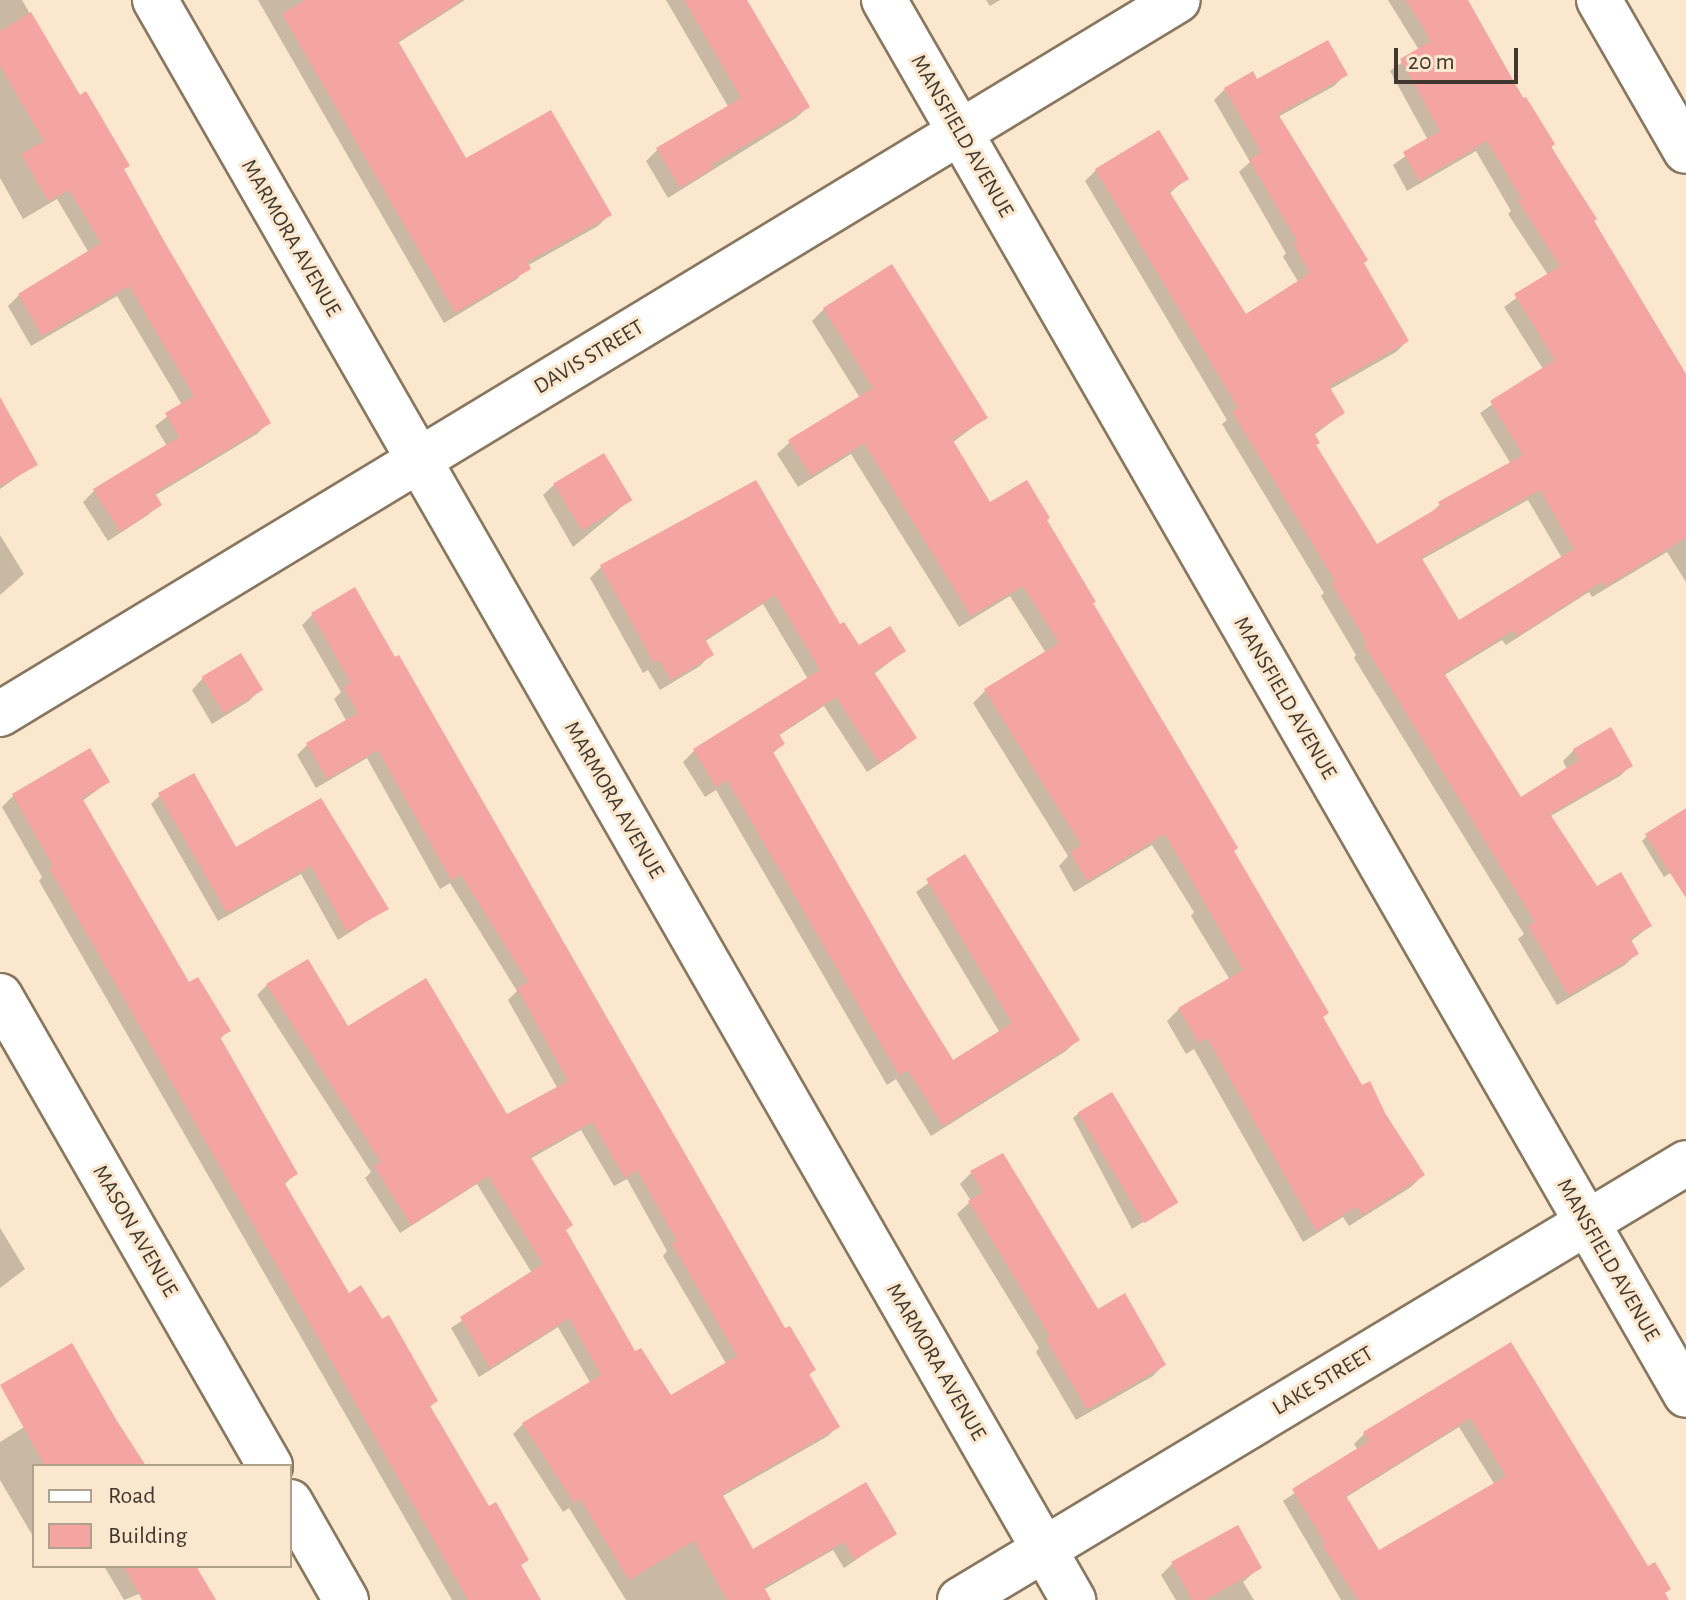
<!DOCTYPE html>
<html>
<head>
<meta charset="utf-8">
<style>
  body { margin:0 }
  #map { position:relative; width:1686px; height:1600px; overflow:hidden; background:#fbe7cd; font-family:"Alegreya Sans",sans-serif }
  div>[style] { position:absolute }
  .shadow>* { inset:0; background:#0003 }
  .building>* { inset:0; background:#f4a4a3; transform-origin:0 0 }
  .roads { filter:drop-shadow(2px 0 #89775f) drop-shadow(-2px 0 #89775f) drop-shadow(0 2px #89775f) drop-shadow(0 -2px #89775f) }
  .minor>* { height:44px; margin:-22px; padding:0 22px; transform-origin:22px; border-radius:22px; background:#fff }
  span { translate:-50% -50%; white-space:nowrap; text-align:center; line-height:1.15; -webkit-text-stroke:6px #fbe7cd; paint-order:stroke }
  .street-label { font-size:22px; color:#40382e }
  .legend { position:absolute; left:32px; top:1464px; width:260px; height:104px; box-sizing:border-box; background:#fbe7cd; border:2px solid #b0a18d; margin:0; padding:10px 14px; list-style:none; font-size:24px; color:#40382e }
  .legend li { display:flex; align-items:center; gap:16px; height:40px }
  .legend b { width:40px; border:2px solid #b0a18d }
  .scale { position:absolute; left:1394px; top:48px; width:124px; height:36px; box-sizing:border-box; border:4px solid #40382e; border-top:0; padding-left:10px; font-size:24px; line-height:28px; white-space:nowrap; color:#40382e; -webkit-text-stroke:6px #fbe7cd; paint-order:stroke }
</style>
</head>
<body>
<div id="map">
  <div class="shadow">
    <div style="clip-path:polygon(0 0,22px 0,268px 423px,257px 434px,154px 496px,159px 504px,148px 515px,108px 541px,83px 502px,94px 491px,167px 446px,155px 426px,182px 405px,117px 296px,31px 346px,8px 306px,19px 295px,89px 253px,57px 199px,23px 219px,0 178px)"></div>
    <div style="clip-path:polygon(258px 0,465px 0,398px 43px,465px 161px,609px 215px,598px 226px,527px 266px,517px 279px,444px 323px)"></div>
    <div style="clip-path:polygon(666px 0,745px 0,808px 107px,796px 118px,668px 198px,646px 161px,658px 149px,729px 108px)"></div>
    <div style="clip-path:polygon(986px 0,1000px 0,990px 6px)"></div>
    <div style="clip-path:polygon(evenodd,1388px 0,1467px 0,1686px 381px,1686px 582px,1667px 552px,1592px 597px,1589px 592px,1506px 645px,1502px 640px,1443px 676px,1521px 800px,1567px 769px,1563px 761px,1574px 750px,1631px 765px,1620px 776px,1549px 817px,1596px 889px,1650px 926px,1630px 942px,1636px 954px,1625px 965px,1557px 1005px,1518px 939px,1524px 934px,1354px 658px,1356px 655px,1321px 596px,1324px 593px,1222px 424px,1227px 420px,1085px 181px,1096px 170px,1186px 179px,1169px 194px,1246px 317px,1299px 283px,1283px 257px,1286px 253px,1239px 172px,1250px 162px,1214px 100px,1225px 89px,1256px 81px,1345px 75px,1334px 86px,1278px 117px,1407px 341px,1396px 352px,1329px 390px,1343px 413px,1313px 436px,1314px 446px,1376px 547px,1428px 516px,1440px 504px,1511px 464px,1480px 413px,1543px 369px,1504px 307px,1548px 275px,1508px 214px,1511px 211px,1476px 151px,1407px 191px,1393px 165px,1428px 140px,1390px 71px,1419px 50px,1388px 0,1528px 500px,1562px 558px,1458px 623px,1421px 560px,1528px 500px)"></div>
    <div style="clip-path:polygon(824px 309px,985px 418px,952px 443px,989px 504px,1045px 521px,1361px 1088px,1384px 1114px,1423px 1175px,1411px 1187px,1349px 1226px,1343px 1217px,1303px 1242px,1194px 1049px,1186px 1054px,1167px 1021px,1179px 1009px,1230px 980px,1191px 916px,1194px 912px,1152px 845px,1074px 892px,1059px 866px,1068px 856px,973px 703px,986px 690px,1046px 653px,1010px 596px,959px 627px,851px 454px,798px 487px,777px 454px,790px 442px,860px 398px,812px 321px)"></div>
    <div style="clip-path:polygon(0 443px,36px 464px,0 489px)"></div>
    <div style="clip-path:polygon(755px 483px,840px 627px,858px 648px,904px 651px,874px 674px,914px 737px,903px 748px,867px 772px,824px 706px,778px 736px,783px 744px,772px 754px,899px 976px,953px 1063px,1000px 1033px,916px 892px,965px 857px,1077px 1040px,1066px 1051px,931px 1136px,896px 1079px,887px 1085px,716px 790px,705px 797px,683px 762px,694px 751px,808px 679px,763px 604px,704px 642px,711px 654px,700px 666px,660px 690px,648px 670px,643px 673px,590px 578px,601px 567px)"></div>
    <div style="clip-path:polygon(555px 484px,630px 500px,573px 547px,543px 495px)"></div>
    <div style="clip-path:polygon(0 535px,24px 574px,0 595px)"></div>
    <div style="clip-path:polygon(evenodd,354px 590px,784px 1331px,814px 1370px,808px 1376px,838px 1426px,828px 1436px,721px 1497px,752px 1552px,894px 1534px,844px 1568px,833px 1550px,763px 1590px,769px 1600px,626px 1600px,569px 1508px,563px 1512px,513px 1434px,523px 1424px,591px 1384px,558px 1327px,479px 1377px,451px 1328px,532px 1273px,477px 1184px,400px 1233px,365px 1178px,371px 1172px,257px 995px,267px 985px,506px 1117px,558px 1089px,508px 1000px,517px 991px,450px 883px,440px 889px,367px 758px,316px 788px,297px 755px,307px 745px,347px 722px,334px 699px,341px 692px,302px 625px,312px 615px,354px 590px,581px 1130px,614px 1186px,627px 1179px,667px 1251px,663px 1256px,727px 1365px,670px 1398px,635px 1354px,564px 1231px,530px 1159px,581px 1130px)"></div>
    <div style="clip-path:polygon(240px 656px,260px 690px,249px 701px,212px 724px,192px 690px,203px 678px)"></div>
    <div style="clip-path:polygon(90px 751px,108px 782px,81px 802px,188px 985px,228px 1031px,219px 1040px,295px 1174px,283px 1186px,348px 1295px,436px 1401px,429px 1408px,539px 1600px,452px 1600px,39px 881px,42px 877px,2px 807px,13px 796px)"></div>
    <div style="clip-path:polygon(160px 795px,235px 850px,321px 801px,386px 909px,338px 940px,301px 874px,218px 921px,151px 804px)"></div>
    <div style="clip-path:polygon(1686px 831px,1686px 863px,1664px 877px,1642px 841px,1647px 836px)"></div>
    <div style="clip-path:polygon(1079px 1113px,1175px 1202px,1132px 1229px,1073px 1118px)"></div>
    <div style="clip-path:polygon(971px 1173px,1098px 1311px,1164px 1364px,1153px 1376px,1076px 1420px,1036px 1352px,1039px 1348px,957px 1214px,971px 1201px,960px 1184px)"></div>
    <div style="clip-path:polygon(0 1228px,25px 1269px,0 1288px)"></div>
    <div style="clip-path:polygon(evenodd,1510px 1344px,1664px 1600px,1341px 1600px,1283px 1501px,1358px 1450px,1354px 1444px,1364px 1434px,1510px 1344px,1459px 1427px,1495px 1485px,1378px 1553px,1345px 1498px,1459px 1427px)"></div>
    <div style="clip-path:polygon(45px 1414px,143px 1466px,34px 1466px,34px 1538px,0 1480px,0 1442px)"></div>
    <div style="clip-path:polygon(1172px 1564px,1260px 1567px,1243px 1582px,1254px 1600px,1176px 1600px,1161px 1575px)"></div>
    <div style="clip-path:polygon(104px 1566px,194px 1566px,213px 1600px,142px 1600px,139px 1594px,124px 1600px)"></div>
  </div>
  <div class="building">
    <div style="clip-path:polygon(305px 0,462px 0,398px 41px,466px 158px,551px 110px,612px 215px,527px 262px,531px 269px,455px 313px,282px 14px)"></div>
    <div style="clip-path:polygon(684px 0,747px 0,810px 107px,711px 165px,713px 168px,680px 188px,656px 148px,741px 98px)"></div>
    <div style="clip-path:polygon(evenodd,1406px 0,1468px 0,1523px 98px,1526px 97px,1555px 144px,1551px 147px,1597px 219px,1594px 221px,1686px 374px,1686px 538px,1604px 587px,1601px 582px,1518px 636px,1514px 630px,1444px 673px,1521px 797px,1579px 760px,1573px 749px,1611px 727px,1633px 766px,1550px 814px,1597px 886px,1621px 872px,1652px 926px,1630px 938px,1639px 954px,1568px 995px,1528px 926px,1535px 922px,1364px 645px,1367px 643px,1331px 583px,1335px 581px,1232px 412px,1238px 408px,1095px 169px,1159px 130px,1189px 179px,1169px 191px,1246px 314px,1310px 273px,1293px 244px,1297px 241px,1249px 160px,1261px 152px,1224px 88px,1253px 71px,1257px 79px,1328px 40px,1348px 75px,1278px 114px,1368px 260px,1364px 263px,1409px 341px,1329px 386px,1345px 413px,1314px 433px,1320px 443px,1316px 445px,1377px 544px,1441px 506px,1438px 502px,1523px 455px,1490px 401px,1555px 360px,1514px 294px,1560px 266px,1518px 201px,1522px 199px,1487px 141px,1419px 181px,1403px 152px,1440px 131px,1400px 59px,1431px 41px,1406px 0,1540px 490px,1574px 549px,1459px 620px,1421px 557px,1540px 490px)"></div>
    <div style="clip-path:polygon(31px 12px,80px 95px,86px 91px,130px 166px,124px 169px,164px 241px,271px 423px,155px 493px,162px 505px,120px 532px,93px 489px,179px 437px,165px 413px,194px 396px,129px 286px,42px 336px,18px 294px,101px 243px,69px 190px,48px 201px,21px 154px,44px 141px,0 66px,0 31px)"></div>
    <div style="clip-path:polygon(892px 264px,988px 418px,952px 439px,990px 502px,1027px 480px,1050px 518px,1047px 520px,1096px 602px,1093px 603px,1238px 848px,1234px 851px,1329px 1013px,1323px 1017px,1362px 1085px,1370px 1081px,1385px 1113px,1425px 1175px,1362px 1215px,1356px 1207px,1316px 1231px,1207px 1038px,1199px 1043px,1178px 1008px,1243px 970px,1165px 834px,1087px 881px,1070px 852px,1081px 845px,984px 689px,1059px 643px,1023px 586px,971px 616px,864px 443px,811px 476px,788px 440px,873px 388px,823px 308px)"></div>
    <div style="clip-path:polygon(0 397px,38px 465px,0 486px)"></div>
    <div style="left:604px;top:453px;width:55px;height:59px;rotate:59deg"></div>
    <div style="clip-path:polygon(756px 480px,840px 624px,844px 622px,859px 645px,890px 626px,906px 651px,874px 672px,917px 738px,879px 763px,836px 697px,779px 734px,785px 744px,773px 752px,901px 975px,953px 1060px,1012px 1023px,926px 879px,965px 854px,1080px 1040px,943px 1126px,908px 1070px,899px 1075px,727px 780px,716px 787px,693px 749px,820px 670px,775px 595px,705px 639px,714px 655px,671px 680px,659px 660px,654px 663px,600px 565px)"></div>
    <div style="clip-path:polygon(evenodd,355px 587px,395px 657px,399px 655px,785px 1328px,790px 1326px,816px 1370px,809px 1374px,840px 1427px,722px 1494px,753px 1549px,866px 1482px,897px 1534px,854px 1560px,844px 1542px,764px 1587px,771px 1600px,727px 1600px,694px 1541px,629px 1580px,580px 1499px,574px 1503px,522px 1423px,601px 1375px,569px 1318px,490px 1368px,460px 1317px,543px 1264px,488px 1176px,411px 1225px,374px 1166px,381px 1162px,266px 984px,308px 959px,348px 1026px,426px 978px,507px 1114px,568px 1081px,517px 988px,528px 982px,461px 875px,451px 880px,378px 750px,327px 779px,306px 743px,358px 713px,343px 687px,351px 683px,311px 613px,355px 587px,592px 1122px,625px 1178px,637px 1170px,677px 1241px,672px 1244px,737px 1356px,671px 1395px,641px 1348px,635px 1351px,566px 1230px,573px 1225px,530px 1156px,592px 1122px)"></div>
    <div style="left:241px;top:653px;width:43px;height:46px;rotate:59deg"></div>
    <div style="clip-path:polygon(90px 748px,110px 782px,82px 798px,189px 982px,198px 977px,231px 1031px,220px 1037px,298px 1174px,284px 1182px,349px 1293px,361px 1285px,382px 1319px,389px 1315px,438px 1401px,430px 1406px,489px 1506px,496px 1502px,529px 1560px,521px 1565px,541px 1600px,468px 1600px,49px 868px,53px 866px,12px 794px)"></div>
    <div style="clip-path:polygon(194px 773px,236px 847px,321px 798px,389px 909px,347px 932px,311px 866px,227px 913px,158px 793px)"></div>
    <div style="clip-path:polygon(1686px 808px,1686px 898px,1645px 834px)"></div>
    <div style="left:1112px;top:1092px;width:129px;height:40px;rotate:59deg"></div>
    <div style="clip-path:polygon(1003px 1153px,1098px 1309px,1125px 1293px,1166px 1365px,1087px 1410px,1046px 1339px,1050px 1336px,968px 1201px,983px 1192px,970px 1171px)"></div>
    <div style="clip-path:polygon(evenodd,1511px 1342px,1648px 1566px,1655px 1562px,1671px 1589px,1665px 1593px,1669px 1600px,1358px 1600px,1322px 1545px,1325px 1543px,1292px 1489px,1369px 1441px,1363px 1432px,1511px 1342px,1470px 1418px,1506px 1476px,1379px 1550px,1346px 1496px,1470px 1418px)"></div>
    <div style="clip-path:polygon(72px 1343px,117px 1421px,146px 1466px,45px 1466px,0 1385px)"></div>
    <div style="clip-path:polygon(1238px 1525px,1262px 1568px,1205px 1600px,1192px 1600px,1171px 1562px)"></div>
    <div style="clip-path:polygon(123px 1566px,196px 1566px,216px 1600px,143px 1600px)"></div>
  </div>
  <div class="roads">
    <div class="minor">
      <div style="left:155px;top:0;width:1845px;rotate:60.15deg"></div>
      <div style="left:884px;top:0;width:1609px;rotate:60.1deg"></div>
      <div style="left:1599px;top:0;width:174px;rotate:60.1deg"></div>
      <div style="left:0;top:714px;width:1377px;rotate:-31.22deg"></div>
      <div style="left:0;top:996px;width:542px;rotate:60.12deg"></div>
      <div style="left:290px;top:1502px;width:113px;rotate:60.3deg"></div>
      <div style="left:960px;top:1600px;width:847px;rotate:-31.04deg"></div>
    </div>
  </div>
  <div class="street-label">
    <span style="left:962px;top:136px;rotate:60deg">MANSFIELD AVENUE</span>
    <span style="left:291px;top:238px;rotate:60deg">MARMORA AVENUE</span>
    <span style="left:589px;top:357px;rotate:-31deg">DAVIS STREET</span>
    <span style="left:1285px;top:698px;rotate:60deg">MANSFIELD AVENUE</span>
    <span style="left:614px;top:800px;rotate:60deg">MARMORA AVENUE</span>
    <span style="left:135px;top:1231px;rotate:60deg">MASON AVENUE</span>
    <span style="left:1608px;top:1260px;rotate:60deg">MANSFIELD AVENUE</span>
    <span style="left:936px;top:1362px;rotate:60deg">MARMORA AVENUE</span>
    <span style="left:1323px;top:1381px;rotate:-31deg">LAKE STREET</span>
  </div>
  <ul class="legend">
  <li><b style="height:10px;background:#fff"></b>Road</li>
  <li><b style="height:22px;background:#f4a4a3"></b>Building</li>
  </ul>
  <div class="scale">20 m</div>
</div>
</body>
</html>
